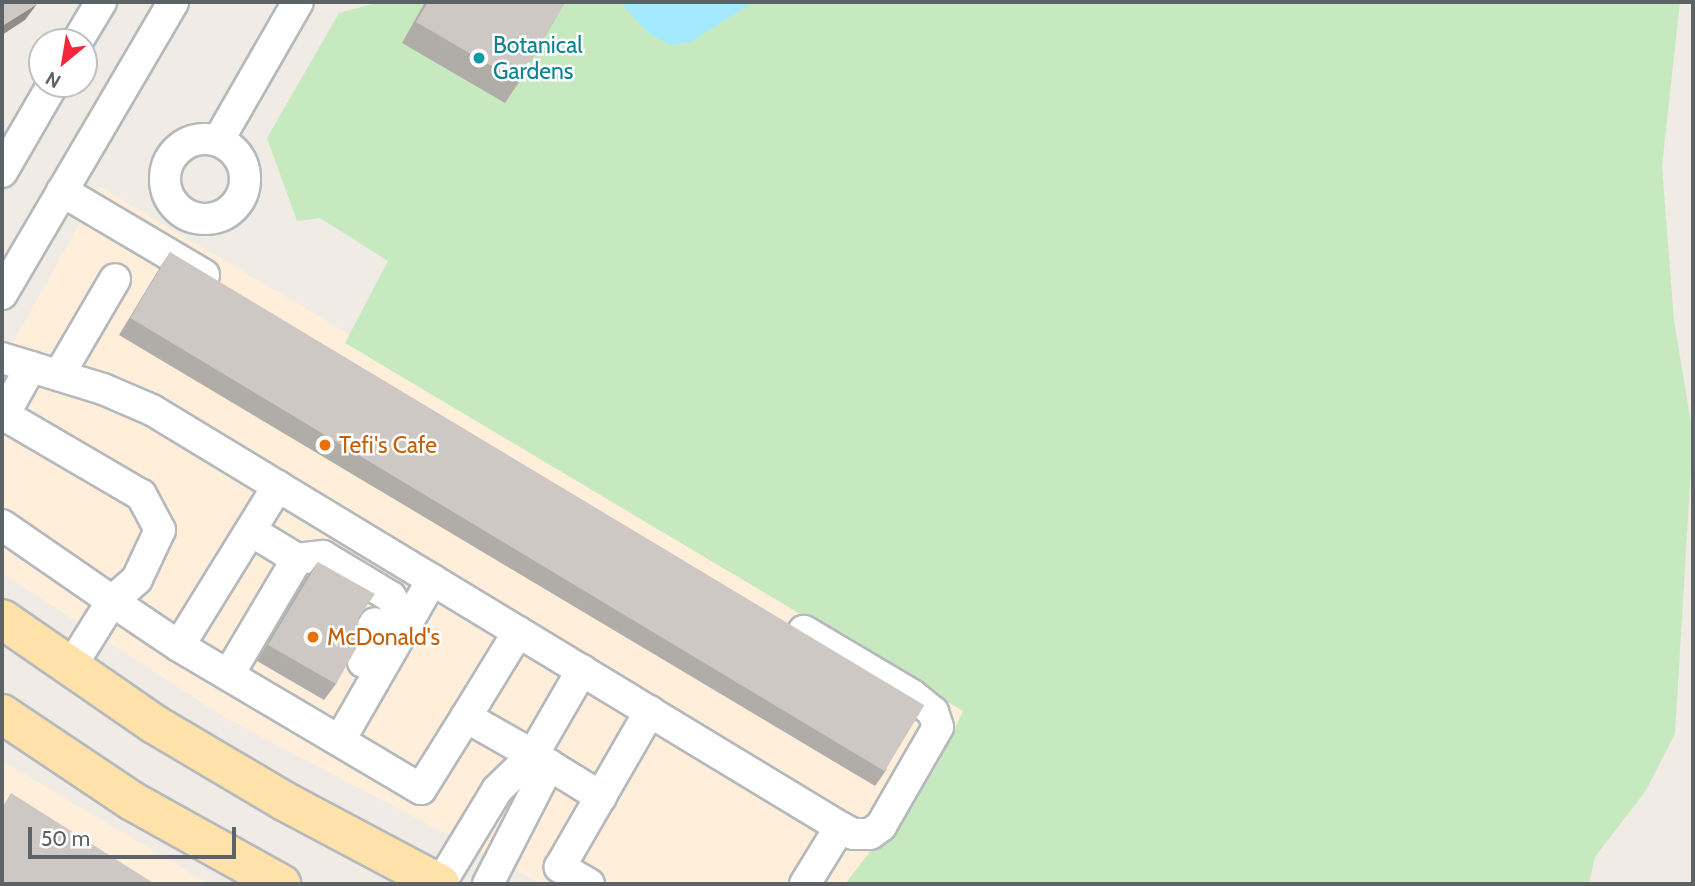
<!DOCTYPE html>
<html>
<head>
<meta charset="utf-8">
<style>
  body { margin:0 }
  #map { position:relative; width:1695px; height:886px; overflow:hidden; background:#f0ebe4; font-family:Cabin,sans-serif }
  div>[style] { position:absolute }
  .commercial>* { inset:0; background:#ffefda }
  .green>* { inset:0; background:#c7e9bf }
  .water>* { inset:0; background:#a5e9ff }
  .roads { filter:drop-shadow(2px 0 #b5b9bc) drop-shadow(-2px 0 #b5b9bc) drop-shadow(0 2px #b5b9bc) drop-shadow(0 -2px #b5b9bc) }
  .minor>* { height:30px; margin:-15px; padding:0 15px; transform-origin:15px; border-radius:15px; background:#fff }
  .minor>.ring { margin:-15px; padding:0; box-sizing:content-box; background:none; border:30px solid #fff; border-radius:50% }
  .major>* { height:38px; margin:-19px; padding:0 19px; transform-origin:19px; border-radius:19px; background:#ffe1aa }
  .wall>* { inset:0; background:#b0aca8 }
  .shaded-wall>* { inset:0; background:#908c88 }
  .building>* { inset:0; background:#cdc8c3; transform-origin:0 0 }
  .dots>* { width:19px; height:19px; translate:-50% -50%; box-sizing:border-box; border:4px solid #fff; border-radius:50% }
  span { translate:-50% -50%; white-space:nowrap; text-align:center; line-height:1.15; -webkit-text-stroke:5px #fff; paint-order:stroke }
  .culture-label { font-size:23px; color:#0d838f }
  .left { translate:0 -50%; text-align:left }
  .food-label { font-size:23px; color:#c56008 }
  .frame { position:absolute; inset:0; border:4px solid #5c6266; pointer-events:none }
  .north { position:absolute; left:28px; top:28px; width:70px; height:70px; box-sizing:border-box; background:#fff; border:2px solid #bec0c2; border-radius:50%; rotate:210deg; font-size:19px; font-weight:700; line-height:28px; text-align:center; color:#5c6266 }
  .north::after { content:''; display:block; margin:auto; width:24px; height:32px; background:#f4263c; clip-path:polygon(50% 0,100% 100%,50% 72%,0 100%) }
  .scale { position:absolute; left:28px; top:827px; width:208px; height:32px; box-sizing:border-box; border:4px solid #5c6266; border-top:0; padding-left:9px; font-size:21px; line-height:24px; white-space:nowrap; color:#5c6266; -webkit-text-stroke:5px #fff; paint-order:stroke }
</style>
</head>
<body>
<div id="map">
  <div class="commercial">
    <div style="clip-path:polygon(100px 187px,969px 701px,937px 765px,845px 884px,542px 884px,226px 718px,2px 573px,2px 363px)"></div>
    <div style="clip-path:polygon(2px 761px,209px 884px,2px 884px)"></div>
  </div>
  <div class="green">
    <div style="clip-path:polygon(380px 2px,1680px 2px,1662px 166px,1674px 321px,1693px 435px,1675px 734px,1645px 792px,1595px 857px,1589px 884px,845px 884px,937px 765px,963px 711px,345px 343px,388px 261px,320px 218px,297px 221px,267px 138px,339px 13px)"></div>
  </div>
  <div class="water">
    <div style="clip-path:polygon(620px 2px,761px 2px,752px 3px,691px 42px,670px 45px,647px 32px)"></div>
  </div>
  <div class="roads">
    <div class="minor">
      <div style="left:77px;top:42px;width:47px;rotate:-59deg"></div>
      <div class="ring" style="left:165px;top:139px;width:50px;height:50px"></div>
      <div style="left:218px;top:141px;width:160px;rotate:-60.1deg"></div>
      <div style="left:2px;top:172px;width:102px;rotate:-59.9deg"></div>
      <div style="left:62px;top:191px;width:165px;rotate:30.6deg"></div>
      <div style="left:2px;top:294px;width:338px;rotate:-59.6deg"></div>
      <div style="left:2px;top:358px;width:106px;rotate:17.1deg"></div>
      <div style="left:103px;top:389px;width:53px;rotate:23.2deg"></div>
      <div style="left:152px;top:410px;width:805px;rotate:31.22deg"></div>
      <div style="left:840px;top:827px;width:15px;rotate:28deg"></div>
      <div style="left:853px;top:834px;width:17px"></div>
      <div style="left:870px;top:834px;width:14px;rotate:-36deg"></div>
      <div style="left:881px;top:826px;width:114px;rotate:-60.1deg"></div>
      <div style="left:938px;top:727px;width:16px;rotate:-108deg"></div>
      <div style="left:933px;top:712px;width:27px;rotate:-141deg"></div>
      <div style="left:912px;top:695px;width:126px;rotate:-149.3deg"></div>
      <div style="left:59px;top:375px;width:111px;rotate:-59.7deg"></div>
      <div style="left:2px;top:418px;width:59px;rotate:-60.4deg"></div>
      <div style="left:2px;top:525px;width:134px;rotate:34.6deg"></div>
      <div style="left:112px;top:601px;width:33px;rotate:-41deg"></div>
      <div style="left:137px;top:579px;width:54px;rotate:-64.9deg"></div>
      <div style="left:160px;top:530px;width:40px;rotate:-118deg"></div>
      <div style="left:141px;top:495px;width:159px;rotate:-149.7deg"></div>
      <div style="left:251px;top:531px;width:54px;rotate:31.3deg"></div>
      <div style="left:297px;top:559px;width:26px;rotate:-7deg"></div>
      <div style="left:323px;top:556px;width:79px;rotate:31.1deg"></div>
      <div style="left:391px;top:597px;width:16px;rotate:60deg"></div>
      <div style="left:399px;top:611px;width:20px;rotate:105deg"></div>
      <div style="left:179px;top:646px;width:281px;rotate:30.6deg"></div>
      <div style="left:421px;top:789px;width:85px;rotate:-58deg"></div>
      <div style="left:466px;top:717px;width:77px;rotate:29.6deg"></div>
      <div style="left:533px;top:755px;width:50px;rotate:135.8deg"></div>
      <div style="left:497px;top:790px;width:110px;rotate:121.2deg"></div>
      <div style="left:363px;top:662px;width:20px;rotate:-90deg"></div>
      <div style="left:363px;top:642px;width:22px;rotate:-58deg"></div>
      <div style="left:70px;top:668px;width:79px;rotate:-57.9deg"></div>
      <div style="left:112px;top:601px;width:81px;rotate:33.9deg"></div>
      <div style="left:179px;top:646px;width:188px;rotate:-58.3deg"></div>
      <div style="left:582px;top:670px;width:98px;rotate:120deg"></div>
      <div style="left:533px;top:755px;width:80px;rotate:31.7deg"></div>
      <div style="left:229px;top:674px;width:134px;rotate:-59.4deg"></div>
      <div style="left:466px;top:717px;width:100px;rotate:-58.5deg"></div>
      <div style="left:340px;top:740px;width:185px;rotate:-60.1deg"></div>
      <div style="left:488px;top:884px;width:134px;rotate:-62.9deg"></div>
      <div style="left:589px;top:884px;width:34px;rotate:-150deg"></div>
      <div style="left:560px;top:867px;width:180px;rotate:-60deg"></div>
      <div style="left:805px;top:884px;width:67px;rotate:-58.4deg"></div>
    </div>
    <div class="major">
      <div style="left:2px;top:619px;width:185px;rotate:34.6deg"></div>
      <div style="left:154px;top:724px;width:151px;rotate:30.6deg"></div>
      <div style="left:284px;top:801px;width:177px;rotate:28deg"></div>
      <div style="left:2px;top:714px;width:156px;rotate:33.8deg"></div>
      <div style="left:132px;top:801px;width:171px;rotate:29.1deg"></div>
    </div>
  </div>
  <div class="wall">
    <div style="clip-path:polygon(425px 2px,565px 2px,519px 82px,505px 103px,402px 43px)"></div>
    <div style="clip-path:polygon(170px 252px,887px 769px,875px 786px,119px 335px,159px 269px)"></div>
    <div style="clip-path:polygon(318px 562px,359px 617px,336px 684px,324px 700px,257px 661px,306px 578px)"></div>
  </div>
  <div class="shaded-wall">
    <div style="clip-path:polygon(37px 4px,25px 20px,2px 35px,2px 26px)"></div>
  </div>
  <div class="building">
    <div style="clip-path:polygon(2px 2px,35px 2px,37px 4px,2px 26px)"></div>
    <div style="clip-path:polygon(428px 2px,565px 2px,519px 82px,416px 22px)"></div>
    <div style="left:170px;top:252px;width:880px;height:77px;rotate:31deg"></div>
    <div style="clip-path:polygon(318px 562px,375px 594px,359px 617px,357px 647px,336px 684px,268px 645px)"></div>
    <div style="clip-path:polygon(11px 793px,155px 884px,2px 884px,2px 808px)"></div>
  </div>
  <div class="dots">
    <div style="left:479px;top:58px;background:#0f9aa8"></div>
    <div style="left:325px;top:445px;background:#e8710a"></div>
    <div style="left:313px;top:637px;background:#e8710a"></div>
  </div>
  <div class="culture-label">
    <span class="left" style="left:493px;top:58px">Botanical<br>Gardens</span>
  </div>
  <div class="food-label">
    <span class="left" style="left:339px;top:445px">Tefi's Cafe</span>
    <span class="left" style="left:327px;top:637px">McDonald's</span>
  </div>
  <div class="frame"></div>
  <div class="north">N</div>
  <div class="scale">50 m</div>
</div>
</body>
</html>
